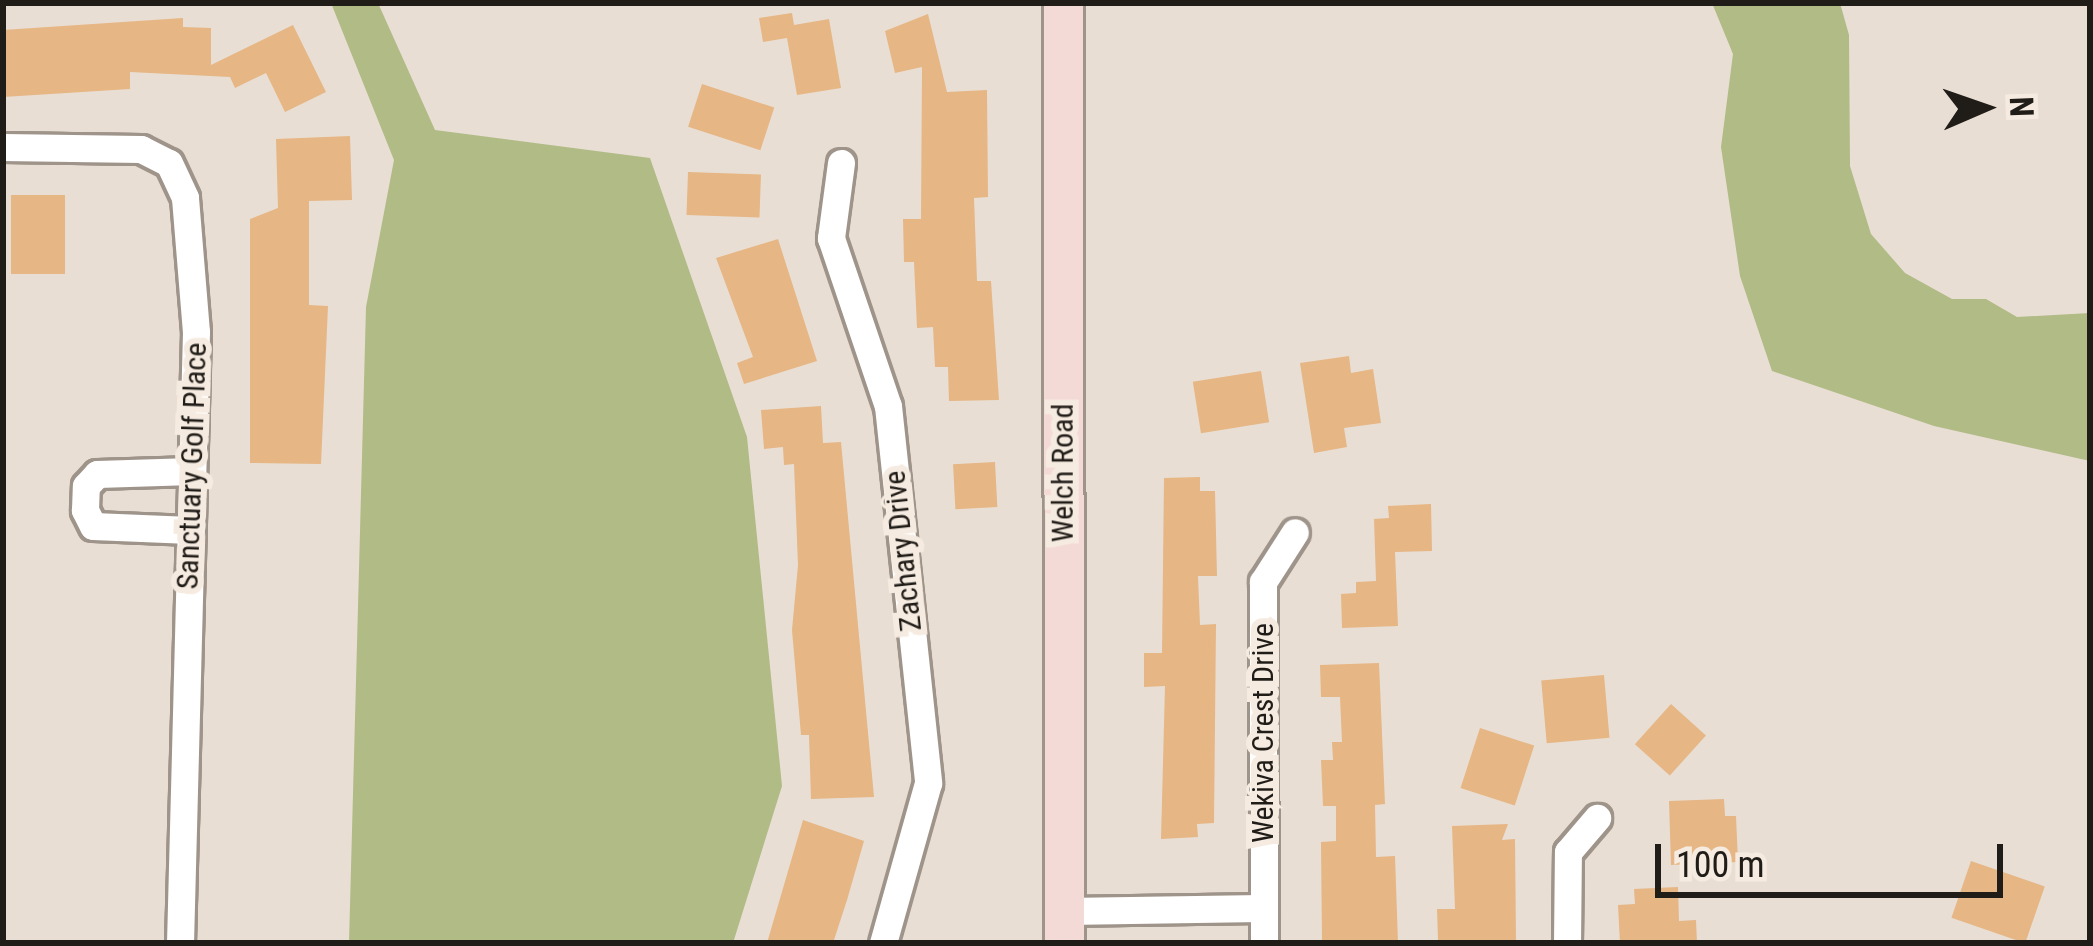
<!DOCTYPE html>
<html>
<head>
<meta charset="utf-8">
<style>
  body { margin:0 }
  #map { position:relative; width:2093px; height:946px; overflow:hidden; background:#e9ded3; font-family:"Roboto Condensed",sans-serif }
  div>[style] { position:absolute }
  .green>* { inset:0; background:#b0bb86 }
  .building>* { inset:0; background:#e6b684; transform-origin:0 0 }
  .roads { filter:drop-shadow(3px 0 #9f948a) drop-shadow(-3px 0 #9f948a) drop-shadow(0 3px #9f948a) drop-shadow(0 -3px #9f948a) }
  .street>* { height:27px; margin:-13.5px; padding:0 13.5px; transform-origin:13.5px; border-radius:13.5px; background:#fff }
  .secondary>* { height:39px; margin:-19.5px; padding:0 19.5px; transform-origin:19.5px; border-radius:19.5px; background:#f4dad6 }
  span { translate:-50% -50%; white-space:nowrap; text-align:center; line-height:1.15; -webkit-text-stroke:12px #f6ebe0; paint-order:stroke }
  .street-label { font-size:30px; color:#201c18 }
  .frame { position:absolute; inset:0; border:6px solid #201c18; pointer-events:none }
  .north { position:absolute; left:1925px; top:48px; width:120px; height:120px; -webkit-text-stroke:9px #f6ebe0; paint-order:stroke; rotate:88deg; font-size:33px; font-weight:700; line-height:48px; text-align:center; color:#201c18 }
  .north::after { content:''; display:block; margin:auto; width:42px; height:54px; background:#201c18; clip-path:polygon(50% 0,100% 100%,50% 72%,0 100%) }
  .scale { position:absolute; left:1655px; top:844px; width:348px; height:54px; box-sizing:border-box; border:6px solid #201c18; border-top:0; padding-left:15px; font-size:36px; line-height:42px; white-space:nowrap; color:#201c18; -webkit-text-stroke:9px #f6ebe0; paint-order:stroke }
</style>
</head>
<body>
<div id="map">
  <div class="green">
    <div style="clip-path:polygon(331px 3px,378px 3px,435px 130px,650px 158px,747px 437px,782px 786px,733px 943px,349px 943px,366px 307px,394px 160px)"></div>
    <div style="clip-path:polygon(1712px 3px,1840px 3px,1849px 35px,1850px 166px,1871px 234px,1905px 273px,1952px 299px,1986px 299px,2017px 317px,2090px 313px,2090px 461px,1934px 426px,1772px 371px,1740px 276px,1721px 147px,1733px 54px)"></div>
  </div>
  <div class="building">
    <div style="clip-path:polygon(792px 13px,794px 25px,829px 19px,841px 88px,797px 95px,787px 38px,763px 42px,759px 18px)"></div>
    <div style="clip-path:polygon(928px 14px,947px 92px,987px 90px,988px 197px,974px 198px,977px 281px,991px 281px,999px 400px,949px 401px,948px 367px,935px 367px,933px 327px,917px 328px,914px 262px,904px 262px,903px 219px,921px 219px,922px 67px,895px 73px,885px 31px)"></div>
    <div style="clip-path:polygon(183px 18px,183px 27px,211px 28px,211px 65px,293px 25px,326px 92px,285px 112px,266px 73px,235px 88px,230px 77px,130px 72px,130px 89px,3px 97px,3px 30px)"></div>
    <div style="left:702px;top:84px;width:76px;height:45px;rotate:18deg"></div>
    <div style="clip-path:polygon(350px 136px,352px 200px,309px 201px,309px 305px,328px 306px,321px 464px,250px 463px,250px 219px,278px 208px,276px 139px)"></div>
    <div style="left:688px;top:172px;width:73px;height:43px;rotate:2deg"></div>
    <div style="left:11px;top:195px;width:54px;height:79px"></div>
    <div style="clip-path:polygon(778px 239px,817px 361px,744px 384px,737px 363px,753px 357px,716px 258px)"></div>
    <div style="clip-path:polygon(1349px 356px,1351px 373px,1373px 369px,1381px 423px,1344px 428px,1347px 447px,1314px 453px,1300px 363px)"></div>
    <div style="left:1261px;top:371px;width:52px;height:69px;rotate:81deg"></div>
    <div style="clip-path:polygon(821px 406px,823px 443px,841px 442px,874px 797px,811px 799px,809px 735px,801px 735px,792px 630px,798px 565px,794px 464px,784px 465px,783px 447px,764px 449px,761px 410px)"></div>
    <div style="left:995px;top:462px;width:45px;height:42px;rotate:87deg"></div>
    <div style="clip-path:polygon(1200px 477px,1200px 491px,1215px 491px,1217px 576px,1198px 576px,1200px 625px,1216px 624px,1214px 823px,1197px 824px,1198px 837px,1161px 839px,1165px 686px,1144px 687px,1144px 653px,1162px 653px,1164px 478px)"></div>
    <div style="clip-path:polygon(1431px 504px,1432px 551px,1395px 552px,1398px 626px,1342px 628px,1341px 594px,1356px 593px,1356px 582px,1376px 581px,1374px 519px,1389px 518px,1388px 506px)"></div>
    <div style="clip-path:polygon(1379px 663px,1385px 804px,1375px 805px,1376px 857px,1395px 856px,1398px 943px,1322px 943px,1321px 842px,1336px 841px,1336px 806px,1323px 806px,1321px 760px,1333px 760px,1332px 742px,1342px 742px,1340px 697px,1321px 697px,1320px 665px)"></div>
    <div style="left:1604px;top:675px;width:63px;height:63px;rotate:85deg"></div>
    <div style="left:1671px;top:704px;width:47px;height:54px;rotate:42deg"></div>
    <div style="left:1480px;top:728px;width:57px;height:63px;rotate:18deg"></div>
    <div style="clip-path:polygon(1724px 799px,1725px 816px,1736px 816px,1738px 862px,1671px 865px,1669px 801px)"></div>
    <div style="clip-path:polygon(803px 820px,864px 841px,847px 900px,833px 943px,767px 943px)"></div>
    <div style="clip-path:polygon(1508px 824px,1502px 840px,1515px 839px,1516px 943px,1438px 940px,1437px 909px,1455px 909px,1452px 826px)"></div>
    <div style="left:1971px;top:861px;width:78px;height:60px;rotate:19deg"></div>
    <div style="clip-path:polygon(1678px 887px,1679px 921px,1696px 920px,1697px 943px,1620px 943px,1618px 905px,1635px 904px,1634px 889px)"></div>
  </div>
  <div class="roads">
    <div class="street">
      <div style="left:3px;top:147px;width:138px;rotate:0.8deg"></div>
      <div style="left:141px;top:149px;width:31px;rotate:27deg"></div>
      <div style="left:169px;top:163px;width:38px;rotate:65deg"></div>
      <div style="left:185px;top:198px;width:134px;rotate:85.3deg"></div>
      <div style="left:196px;top:332px;width:611px;rotate:91.5deg"></div>
      <div style="left:841px;top:163px;width:76px;rotate:97.6deg"></div>
      <div style="left:831px;top:238px;width:177px;rotate:71.3deg"></div>
      <div style="left:888px;top:406px;width:379px;rotate:83.9deg"></div>
      <div style="left:928px;top:783px;width:166px;rotate:105.7deg"></div>
      <div style="left:190px;top:530px;width:97px;rotate:-177.6deg"></div>
      <div style="left:93px;top:526px;width:18px;rotate:-117deg"></div>
      <div style="left:85px;top:510px;width:24px;rotate:-88deg"></div>
      <div style="left:86px;top:486px;width:16px;rotate:-47deg"></div>
      <div style="left:97px;top:474px;width:95px;rotate:-1.8deg"></div>
      <div style="left:1063px;top:911px;width:201px;rotate:-0.9deg"></div>
      <div style="left:1264px;top:943px;width:361px;rotate:-90.2deg"></div>
      <div style="left:1263px;top:582px;width:59px;rotate:-57.4deg"></div>
      <div style="left:1567px;top:943px;width:91px;rotate:-89.4deg"></div>
      <div style="left:1568px;top:852px;width:45px;rotate:-49.5deg"></div>
    </div>
    <div class="secondary">
      <div style="left:1063px;top:3px;width:940px;rotate:89.94deg"></div>
    </div>
  </div>
  <div class="street-label">
    <span style="left:192px;top:466px;rotate:-88deg">Sanctuary Golf Place</span>
    <span style="left:1063px;top:473px;rotate:-90deg">Welch Road</span>
    <span style="left:903px;top:551px;rotate:-96deg">Zachary Drive</span>
    <span style="left:1263px;top:733px;rotate:-90deg">Wekiva Crest Drive</span>
  </div>
  <div class="frame"></div>
  <div class="north">N</div>
  <div class="scale">100 m</div>
</div>
</body>
</html>
